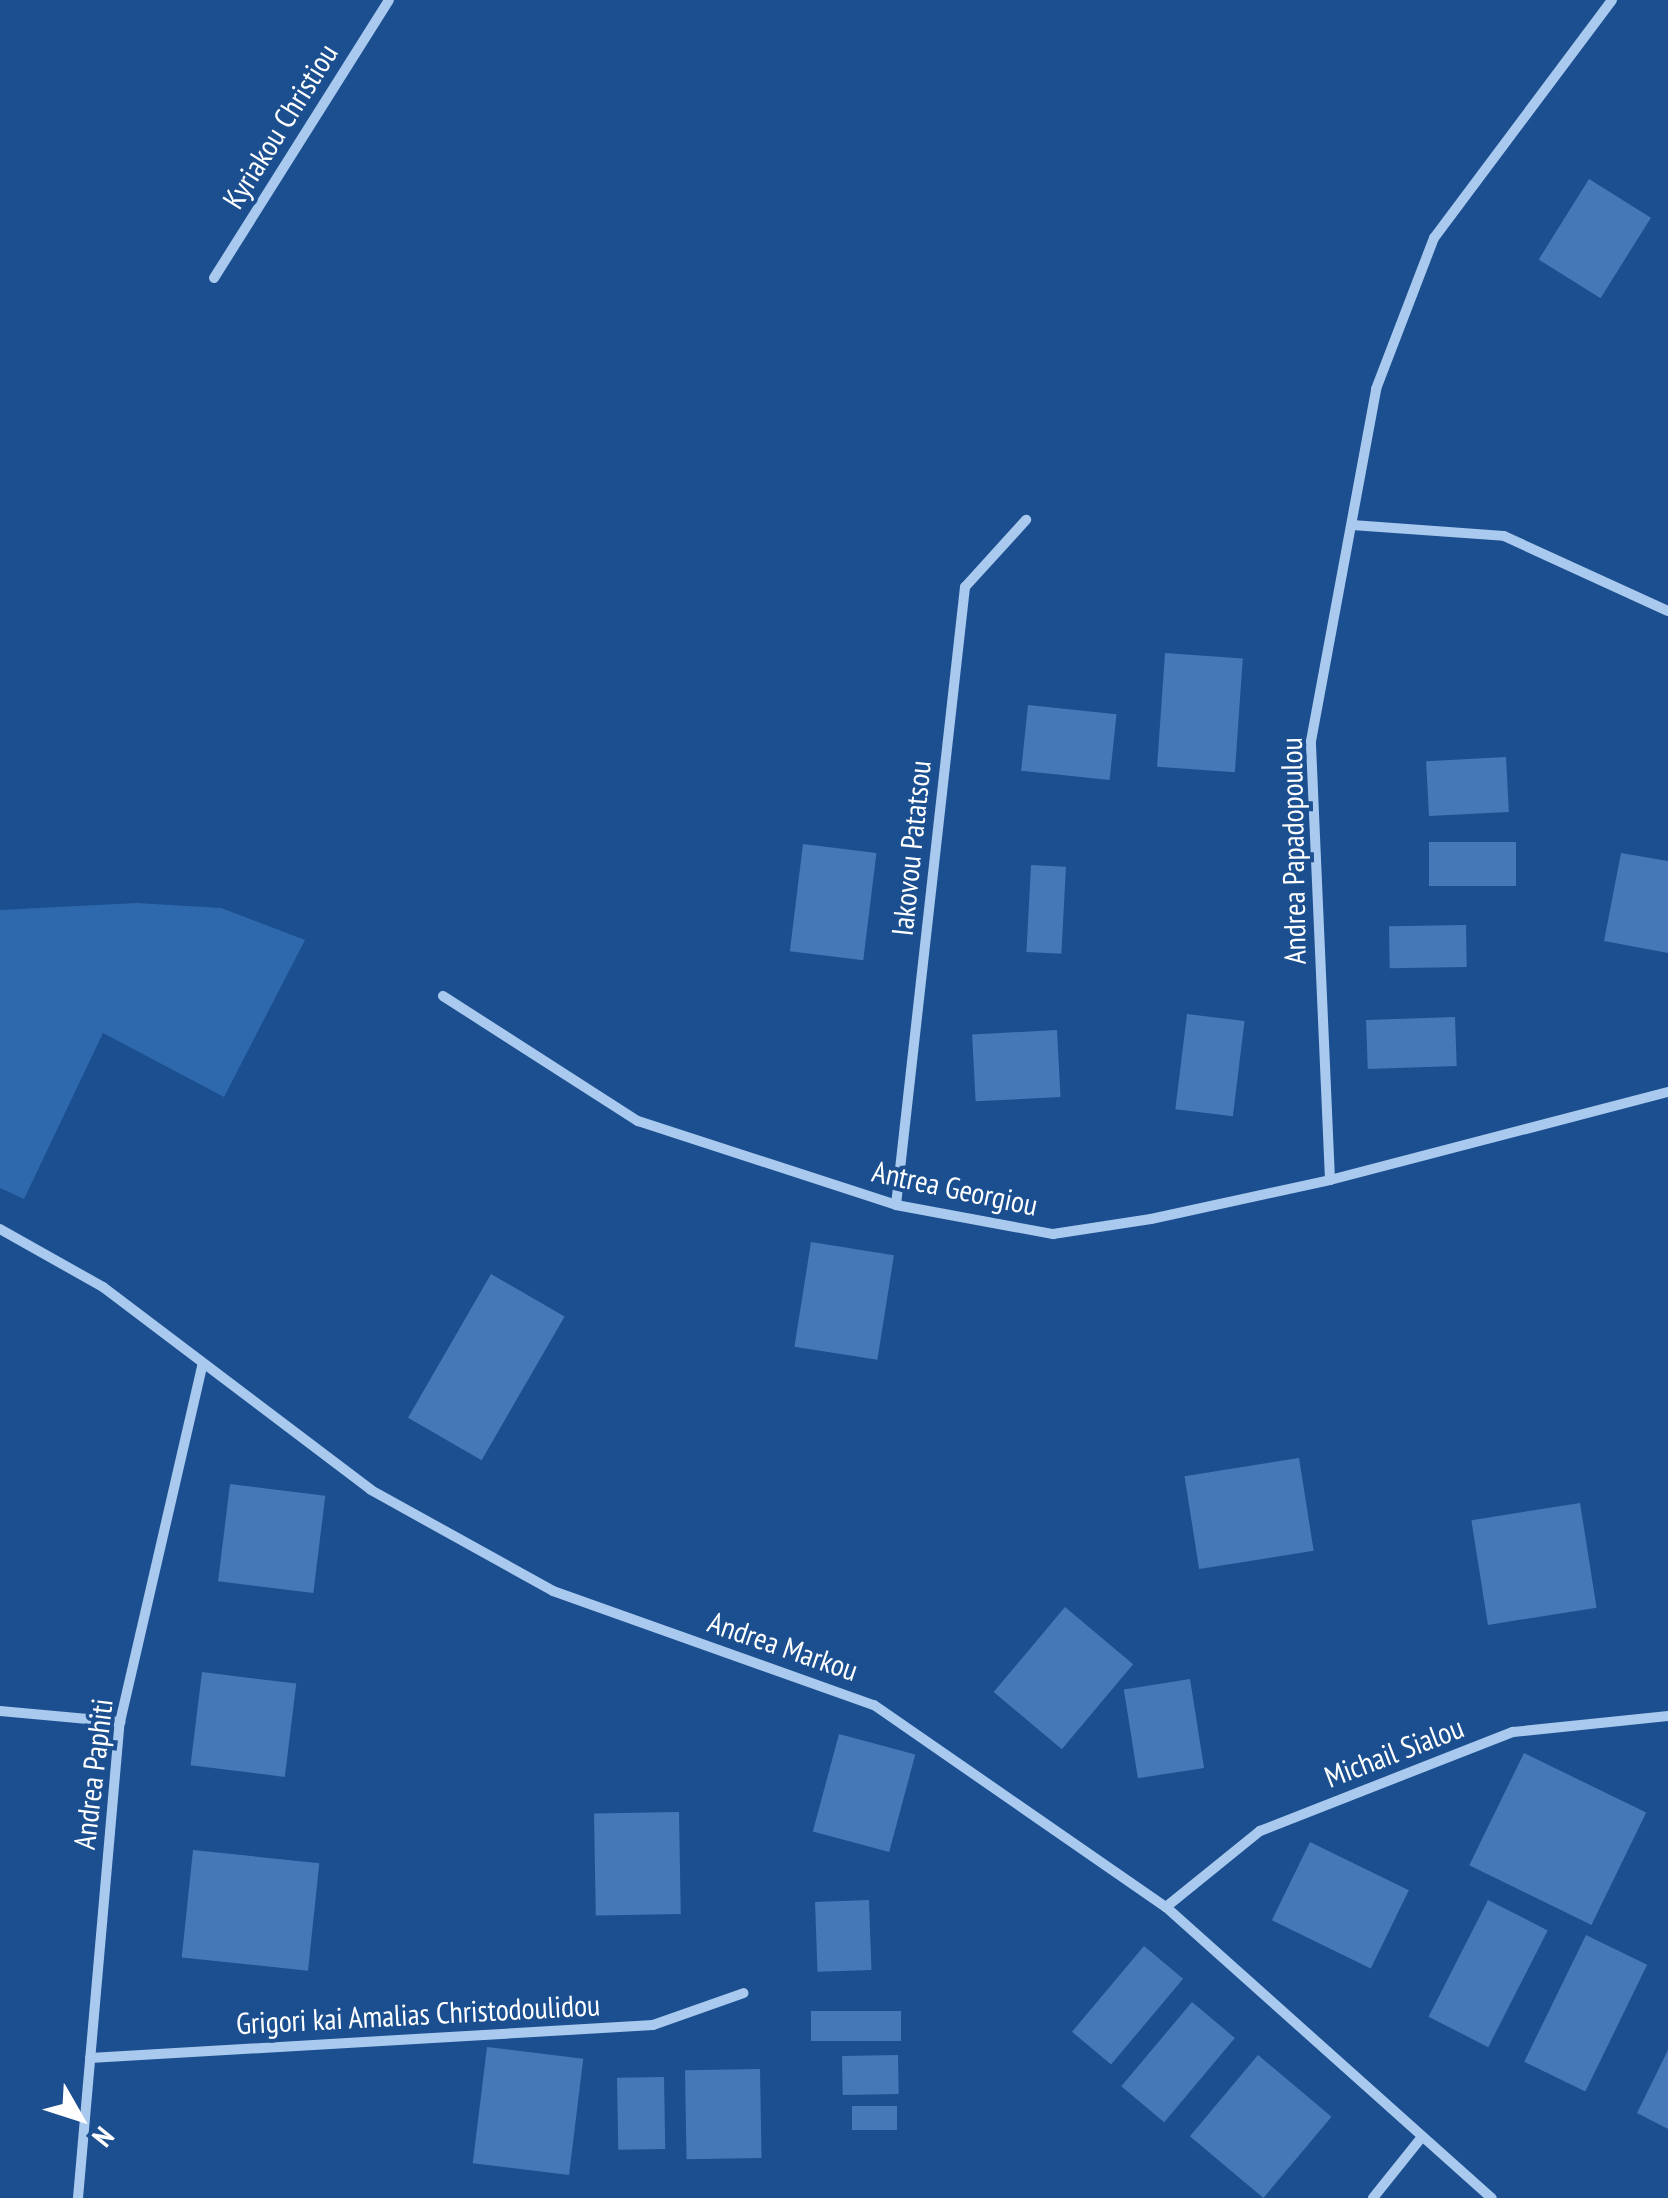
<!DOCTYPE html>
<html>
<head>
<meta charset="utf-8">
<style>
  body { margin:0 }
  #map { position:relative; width:1668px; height:2198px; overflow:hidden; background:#1b4f8f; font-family:"PT Sans Narrow",sans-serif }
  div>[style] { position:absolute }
  .green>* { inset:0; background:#2e69ad }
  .building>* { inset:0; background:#4478b7; transform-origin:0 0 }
  .street>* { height:10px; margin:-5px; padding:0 5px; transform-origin:5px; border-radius:5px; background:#a9c9ee }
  span { translate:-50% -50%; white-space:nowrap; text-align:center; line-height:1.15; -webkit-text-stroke:8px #1b4f8f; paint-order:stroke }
  .street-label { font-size:30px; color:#fff }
  .north { position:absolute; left:30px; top:2068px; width:100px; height:100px; -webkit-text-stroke:8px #1b4f8f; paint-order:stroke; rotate:129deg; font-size:28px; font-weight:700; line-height:40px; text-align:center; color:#fff }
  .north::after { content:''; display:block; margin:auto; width:35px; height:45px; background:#fff; clip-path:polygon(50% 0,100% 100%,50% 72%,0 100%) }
</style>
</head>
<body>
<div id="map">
  <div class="green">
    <div style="clip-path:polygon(137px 903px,221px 908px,305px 940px,224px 1097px,103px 1033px,24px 1199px,0 1188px,0 910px)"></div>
  </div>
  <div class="building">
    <div style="left:1589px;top:179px;width:73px;height:95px;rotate:32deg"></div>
    <div style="left:1165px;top:653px;width:78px;height:114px;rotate:4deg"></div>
    <div style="left:1028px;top:705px;width:89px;height:66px;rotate:6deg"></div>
    <div style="left:1506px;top:757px;width:55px;height:80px;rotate:87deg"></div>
    <div style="left:1429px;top:842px;width:87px;height:44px"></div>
    <div style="left:803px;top:844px;width:74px;height:108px;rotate:7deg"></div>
    <div style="clip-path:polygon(1621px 853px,1668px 861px,1668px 953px,1604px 941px)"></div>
    <div style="left:1031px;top:865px;width:35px;height:87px;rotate:3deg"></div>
    <div style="left:1466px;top:925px;width:42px;height:77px;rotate:89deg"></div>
    <div style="left:1187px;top:1014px;width:58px;height:96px;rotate:7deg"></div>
    <div style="left:1455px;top:1017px;width:49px;height:89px;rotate:88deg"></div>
    <div style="left:1057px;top:1030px;width:67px;height:85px;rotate:87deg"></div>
    <div style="left:811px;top:1242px;width:84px;height:106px;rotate:9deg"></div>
    <div style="left:491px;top:1274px;width:85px;height:166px;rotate:30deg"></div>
    <div style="left:1299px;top:1458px;width:94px;height:116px;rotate:81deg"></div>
    <div style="left:230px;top:1484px;width:96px;height:98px;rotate:7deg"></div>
    <div style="left:1580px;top:1503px;width:106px;height:110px;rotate:81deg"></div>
    <div style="left:1065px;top:1607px;width:89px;height:111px;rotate:40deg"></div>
    <div style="left:202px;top:1672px;width:95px;height:94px;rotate:7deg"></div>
    <div style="left:1190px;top:1679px;width:90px;height:67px;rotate:81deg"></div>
    <div style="left:839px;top:1734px;width:79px;height:101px;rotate:15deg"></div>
    <div style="left:1524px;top:1753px;width:136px;height:125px;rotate:26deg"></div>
    <div style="left:679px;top:1812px;width:102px;height:85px;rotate:89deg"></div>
    <div style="left:1310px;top:1842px;width:110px;height:87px;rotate:26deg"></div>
    <div style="left:193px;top:1850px;width:127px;height:108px;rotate:6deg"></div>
    <div style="left:869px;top:1900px;width:70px;height:54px;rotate:88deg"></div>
    <div style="left:1488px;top:1900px;width:67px;height:131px;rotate:27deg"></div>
    <div style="left:1586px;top:1935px;width:68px;height:141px;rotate:26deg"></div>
    <div style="left:1144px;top:1946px;width:51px;height:112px;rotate:40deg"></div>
    <div style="left:1192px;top:2002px;width:56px;height:110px;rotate:40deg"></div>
    <div style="left:901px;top:2011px;width:30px;height:90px;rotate:90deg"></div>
    <div style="left:487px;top:2047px;width:97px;height:117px;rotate:7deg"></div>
    <div style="clip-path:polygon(1668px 2050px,1668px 2129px,1637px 2113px)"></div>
    <div style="left:898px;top:2055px;width:39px;height:56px;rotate:89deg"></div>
    <div style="left:1258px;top:2055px;width:96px;height:106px;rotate:40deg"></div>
    <div style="left:760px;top:2069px;width:89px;height:75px;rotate:89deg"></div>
    <div style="left:664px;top:2077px;width:72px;height:47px;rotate:89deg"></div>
    <div style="left:897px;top:2106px;width:24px;height:45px;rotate:90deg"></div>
  </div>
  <div class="street">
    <div style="left:214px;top:278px;width:328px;rotate:-57.8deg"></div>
    <div style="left:1352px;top:525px;width:152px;rotate:4.1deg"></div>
    <div style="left:1504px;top:536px;width:180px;rotate:24.6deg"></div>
    <div style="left:443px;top:996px;width:232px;rotate:32.7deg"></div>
    <div style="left:638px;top:1121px;width:271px;rotate:18deg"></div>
    <div style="left:896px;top:1205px;width:160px;rotate:10.5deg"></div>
    <div style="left:1053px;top:1234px;width:99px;rotate:-8.7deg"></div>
    <div style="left:1151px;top:1219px;width:183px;rotate:-12.3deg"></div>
    <div style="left:1330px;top:1180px;width:349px;rotate:-14.6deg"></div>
    <div style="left:1330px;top:1180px;width:439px;rotate:-92.5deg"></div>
    <div style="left:1311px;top:741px;width:358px;rotate:-79.5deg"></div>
    <div style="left:1376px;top:389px;width:162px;rotate:-69deg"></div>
    <div style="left:1434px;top:238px;width:297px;rotate:-53.2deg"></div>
    <div style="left:896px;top:1205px;width:622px;rotate:-83.63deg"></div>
    <div style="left:965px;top:587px;width:91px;rotate:-47.7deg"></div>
    <div style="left:0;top:1229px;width:118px;rotate:29.4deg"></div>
    <div style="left:103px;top:1287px;width:336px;rotate:37.1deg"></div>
    <div style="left:371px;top:1490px;width:208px;rotate:29deg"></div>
    <div style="left:553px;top:1591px;width:341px;rotate:19.6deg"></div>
    <div style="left:874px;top:1705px;width:355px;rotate:34.7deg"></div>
    <div style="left:1166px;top:1907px;width:437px;rotate:41.8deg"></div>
    <div style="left:0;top:1711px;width:121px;rotate:5.2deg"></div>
    <div style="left:1166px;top:1907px;width:121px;rotate:-39deg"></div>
    <div style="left:1260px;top:1831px;width:272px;rotate:-21.4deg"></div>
    <div style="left:1513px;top:1732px;width:156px;rotate:-5.9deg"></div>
    <div style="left:90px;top:2058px;width:564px;rotate:-3.35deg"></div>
    <div style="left:653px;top:2025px;width:96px;rotate:-19.4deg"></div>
    <div style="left:78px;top:2198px;width:478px;rotate:-85deg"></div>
    <div style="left:120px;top:1722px;width:368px;rotate:-77deg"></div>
    <div style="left:1373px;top:2198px;width:77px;rotate:-51.3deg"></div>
  </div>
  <div class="street-label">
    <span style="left:280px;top:126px;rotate:-58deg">Kyriakou Christiou</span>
    <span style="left:911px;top:848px;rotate:-84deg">Iakovou Patatsou</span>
    <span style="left:1293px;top:851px;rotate:-91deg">Andrea Papadopoulou</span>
    <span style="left:955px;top:1188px;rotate:12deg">Antrea Georgiou</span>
    <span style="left:783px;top:1646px;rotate:19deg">Andrea Markou</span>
    <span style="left:1394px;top:1752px;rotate:-21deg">Michail Sialou</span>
    <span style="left:93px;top:1774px;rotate:-83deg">Andrea Paphiti</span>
    <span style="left:418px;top:2014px;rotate:-3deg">Grigori kai Amalias Christodoulidou</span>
  </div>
  <div class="north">N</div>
</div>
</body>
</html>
